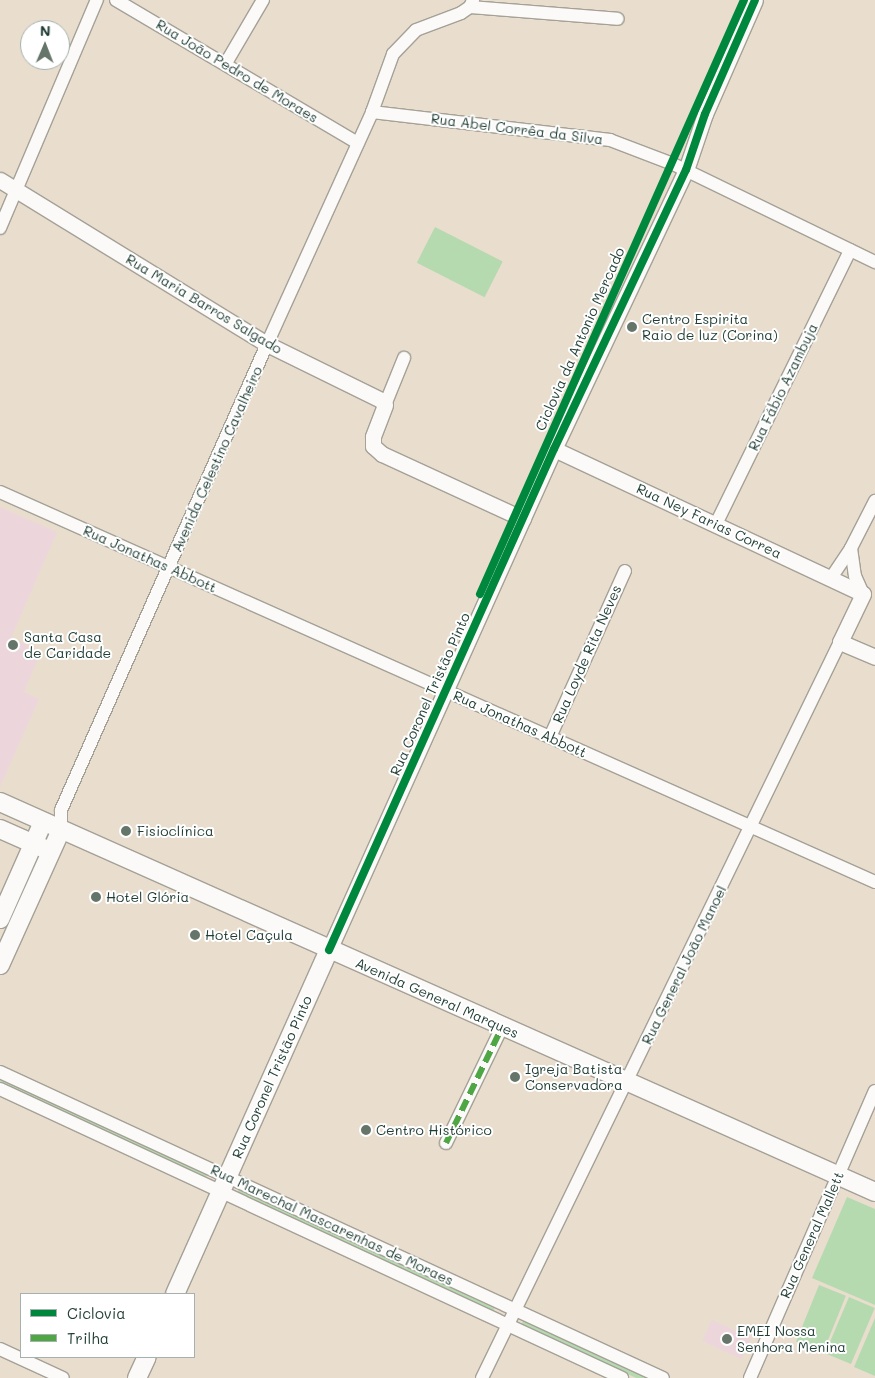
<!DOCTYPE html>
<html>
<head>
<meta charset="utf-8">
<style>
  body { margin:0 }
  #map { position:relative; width:875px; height:1378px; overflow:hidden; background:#e9ddcd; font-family:Mali,sans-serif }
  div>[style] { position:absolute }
  .built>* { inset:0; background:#ecd6db; transform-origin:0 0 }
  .green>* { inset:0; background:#b5daaf; transform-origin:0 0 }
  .roads { filter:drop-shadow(1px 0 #a4a197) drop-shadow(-1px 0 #a4a197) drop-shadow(0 1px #a4a197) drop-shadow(0 -1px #a4a197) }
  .minor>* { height:12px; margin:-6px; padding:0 6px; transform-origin:6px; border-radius:6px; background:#fcfaf8 }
  .tertiary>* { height:15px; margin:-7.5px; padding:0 7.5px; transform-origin:7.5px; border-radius:7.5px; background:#fcfaf8 }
  .secondary>* { height:18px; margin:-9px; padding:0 9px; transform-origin:9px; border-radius:9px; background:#fcfaf8 }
  .quiet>* { height:6px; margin-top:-3px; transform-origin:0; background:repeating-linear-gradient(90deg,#4fa644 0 12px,transparent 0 18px) }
  .cycleway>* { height:8px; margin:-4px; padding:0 4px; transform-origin:4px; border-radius:4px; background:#00873e }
  .dots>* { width:14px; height:14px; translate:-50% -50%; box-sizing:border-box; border:2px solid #fff; border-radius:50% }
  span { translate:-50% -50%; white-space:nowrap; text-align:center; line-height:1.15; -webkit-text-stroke:4px #fff; paint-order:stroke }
  .street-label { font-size:14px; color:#1f3d34 }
  .poi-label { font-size:14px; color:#1f3d34 }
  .left { translate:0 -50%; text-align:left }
  .legend { position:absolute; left:20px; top:1293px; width:175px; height:65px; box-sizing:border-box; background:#fff; border:1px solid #a5b1ae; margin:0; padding:6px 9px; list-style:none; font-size:15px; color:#1f3d34 }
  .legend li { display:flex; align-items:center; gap:10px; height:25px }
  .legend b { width:25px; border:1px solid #a5b1ae }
  .north { position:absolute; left:20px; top:20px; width:50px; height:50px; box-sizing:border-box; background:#fff; border:1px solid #a5b1ae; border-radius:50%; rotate:1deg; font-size:14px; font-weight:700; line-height:20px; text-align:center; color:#1f3d34 }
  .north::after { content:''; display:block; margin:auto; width:18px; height:22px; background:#66756a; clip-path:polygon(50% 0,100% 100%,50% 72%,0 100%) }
</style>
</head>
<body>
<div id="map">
  <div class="built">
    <div style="clip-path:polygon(0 507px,57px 532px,11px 638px,41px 651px,24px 692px,39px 699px,0 787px)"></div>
    <div style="left:712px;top:1320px;width:43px;height:23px;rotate:25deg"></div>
  </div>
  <div class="green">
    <div style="left:435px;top:227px;width:76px;height:40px;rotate:27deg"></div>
    <div style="clip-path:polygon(0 1078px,207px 1175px,205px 1180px,0 1083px)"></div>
    <div style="left:239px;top:1189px;width:282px;height:4px;rotate:25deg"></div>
    <div style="clip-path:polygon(847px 1197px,875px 1209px,875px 1305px,812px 1278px)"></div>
    <div style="left:819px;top:1285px;width:29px;height:61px;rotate:22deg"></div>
    <div style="left:849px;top:1297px;width:28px;height:61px;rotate:23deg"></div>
    <div style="clip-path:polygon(875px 1318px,875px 1376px,854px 1367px)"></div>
    <div style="left:524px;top:1319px;width:139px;height:6px;rotate:25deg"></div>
  </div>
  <div class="roads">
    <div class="minor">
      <div style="left:116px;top:0;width:281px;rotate:30.6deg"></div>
      <div style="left:470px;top:7px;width:148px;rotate:4.6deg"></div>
      <div style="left:226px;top:63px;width:73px;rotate:-59.6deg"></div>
      <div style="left:372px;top:112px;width:240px;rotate:6.7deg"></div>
      <div style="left:610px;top:140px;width:67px;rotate:20.9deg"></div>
      <div style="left:673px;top:164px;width:225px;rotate:25.9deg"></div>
      <div style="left:0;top:228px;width:248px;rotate:-67deg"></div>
      <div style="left:385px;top:405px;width:51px;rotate:-68deg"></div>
      <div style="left:0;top:492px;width:958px;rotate:24.02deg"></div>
      <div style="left:716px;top:524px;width:305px;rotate:-63.9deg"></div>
      <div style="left:851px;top:548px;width:28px;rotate:82deg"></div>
      <div style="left:855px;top:576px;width:20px;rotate:66deg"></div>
      <div style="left:831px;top:578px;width:36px;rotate:-56deg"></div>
      <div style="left:851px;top:548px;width:53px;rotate:-62.9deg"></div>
      <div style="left:550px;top:737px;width:182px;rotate:-65.7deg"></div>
      <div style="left:61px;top:830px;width:20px;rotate:-90deg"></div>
      <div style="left:61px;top:810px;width:510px;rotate:-66.15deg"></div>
      <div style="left:267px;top:344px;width:255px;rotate:-65.6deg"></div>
      <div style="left:372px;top:112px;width:62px;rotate:-70.1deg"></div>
      <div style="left:393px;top:54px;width:33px;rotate:-46deg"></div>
      <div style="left:416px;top:30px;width:48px;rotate:-20.7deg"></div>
      <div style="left:461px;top:13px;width:11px;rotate:-34deg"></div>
      <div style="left:470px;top:7px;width:8px;rotate:-67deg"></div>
      <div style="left:0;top:1072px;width:730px;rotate:24.78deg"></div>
      <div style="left:0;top:1089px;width:686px;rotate:24.92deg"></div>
      <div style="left:446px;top:1143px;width:129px;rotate:-64.2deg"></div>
      <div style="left:0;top:1349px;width:69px;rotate:24.7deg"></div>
      <div style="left:482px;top:1378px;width:818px;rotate:-64.06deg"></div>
      <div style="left:750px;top:1378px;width:313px;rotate:-66.5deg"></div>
    </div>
    <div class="tertiary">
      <div style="left:0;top:180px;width:313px;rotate:31.6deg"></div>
      <div style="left:267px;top:344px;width:127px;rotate:26.2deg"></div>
      <div style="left:381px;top:400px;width:6px;rotate:51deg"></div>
      <div style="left:385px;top:405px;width:34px;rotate:111deg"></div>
      <div style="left:373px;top:437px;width:9px;rotate:90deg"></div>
      <div style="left:373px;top:446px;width:12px;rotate:42deg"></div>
      <div style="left:382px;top:454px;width:155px;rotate:24.7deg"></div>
      <div style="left:554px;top:449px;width:341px;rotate:25.1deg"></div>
      <div style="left:863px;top:594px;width:53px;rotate:115.6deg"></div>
      <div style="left:840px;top:642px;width:38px;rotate:23deg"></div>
      <div style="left:329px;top:950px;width:549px;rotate:-65.82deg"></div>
      <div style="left:554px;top:449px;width:309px;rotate:-64.7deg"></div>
      <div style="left:686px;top:170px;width:59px;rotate:-71.3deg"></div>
      <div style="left:705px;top:114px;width:124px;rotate:-66.3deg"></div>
    </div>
    <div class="secondary">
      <div style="left:0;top:802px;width:958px;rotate:24.02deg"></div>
      <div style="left:0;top:829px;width:47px;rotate:23.8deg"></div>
      <div style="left:0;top:919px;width:106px;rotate:-66.1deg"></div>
      <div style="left:0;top:965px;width:148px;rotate:-65.7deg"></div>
      <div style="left:175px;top:1294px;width:377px;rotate:-65.9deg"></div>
      <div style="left:137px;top:1378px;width:23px;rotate:-65deg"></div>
    </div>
  </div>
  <div class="quiet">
    <div style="left:446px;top:1143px;width:129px;rotate:-64.2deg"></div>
  </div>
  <div class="cycleway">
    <div style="left:480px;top:594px;width:650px;rotate:-66.04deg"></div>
    <div style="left:329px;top:950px;width:549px;rotate:-65.82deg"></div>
    <div style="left:554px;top:449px;width:309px;rotate:-64.7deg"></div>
    <div style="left:686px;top:170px;width:59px;rotate:-71.3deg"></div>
    <div style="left:705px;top:114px;width:124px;rotate:-66.3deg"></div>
  </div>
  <div class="dots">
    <div style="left:632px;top:327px;background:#66756a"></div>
    <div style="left:13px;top:645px;background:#66756a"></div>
    <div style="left:126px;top:831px;background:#66756a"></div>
    <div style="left:96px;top:897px;background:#66756a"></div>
    <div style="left:195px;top:935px;background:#66756a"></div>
    <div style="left:515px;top:1077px;background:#66756a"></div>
    <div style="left:366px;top:1130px;background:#66756a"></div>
    <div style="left:727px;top:1339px;background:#66756a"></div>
  </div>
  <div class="street-label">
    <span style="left:237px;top:71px;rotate:31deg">Rua João Pedro de Moraes</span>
    <span style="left:517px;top:129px;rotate:7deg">Rua Abel Corrêa da Silva</span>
    <span style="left:204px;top:304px;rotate:31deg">Rua Maria Barros Salgado</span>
    <span style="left:580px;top:339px;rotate:-66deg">Ciclovia da Antonio Mercado</span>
    <span style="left:783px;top:387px;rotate:-64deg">Rua Fábio Azambuja</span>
    <span style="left:217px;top:459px;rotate:-66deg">Avenida Celestino Cavalheiro</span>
    <span style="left:709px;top:521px;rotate:25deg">Rua Ney Farias Correa</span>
    <span style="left:150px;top:559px;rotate:24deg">Rua Jonathas Abbott</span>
    <span style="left:587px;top:654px;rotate:-66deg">Rua Loyde Rita Neves</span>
    <span style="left:430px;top:694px;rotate:-66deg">Rua Coronel Tristão Pinto</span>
    <span style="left:520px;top:724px;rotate:24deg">Rua Jonathas Abbott</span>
    <span style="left:684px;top:965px;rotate:-64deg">Rua General João Manoel</span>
    <span style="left:437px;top:998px;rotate:24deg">Avenida General Marques</span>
    <span style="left:272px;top:1077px;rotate:-66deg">Rua Coronel Tristão Pinto</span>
    <span style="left:332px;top:1225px;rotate:25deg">Rua Marechal Mascarenhas de Moraes</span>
    <span style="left:812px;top:1235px;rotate:-66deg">Rua General Mallett</span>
  </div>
  <div class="poi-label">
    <span class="left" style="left:642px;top:327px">Centro Espirita<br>Raio de luz (Corina)</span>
    <span class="left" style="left:24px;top:645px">Santa Casa<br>de Caridade</span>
    <span class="left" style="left:137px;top:831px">Fisioclínica</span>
    <span class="left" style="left:106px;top:897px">Hotel Glória</span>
    <span class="left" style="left:205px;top:935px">Hotel Caçula</span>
    <span class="left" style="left:525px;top:1077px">Igreja Batista<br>Conservadora</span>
    <span class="left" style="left:376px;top:1130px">Centro Histórico</span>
    <span class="left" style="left:737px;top:1339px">EMEI Nossa<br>Senhora Menina</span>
  </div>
  <ul class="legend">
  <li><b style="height:6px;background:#00873e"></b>Ciclovia</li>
  <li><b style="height:6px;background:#4fa644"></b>Trilha</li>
  </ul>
  <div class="north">N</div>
</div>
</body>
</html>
